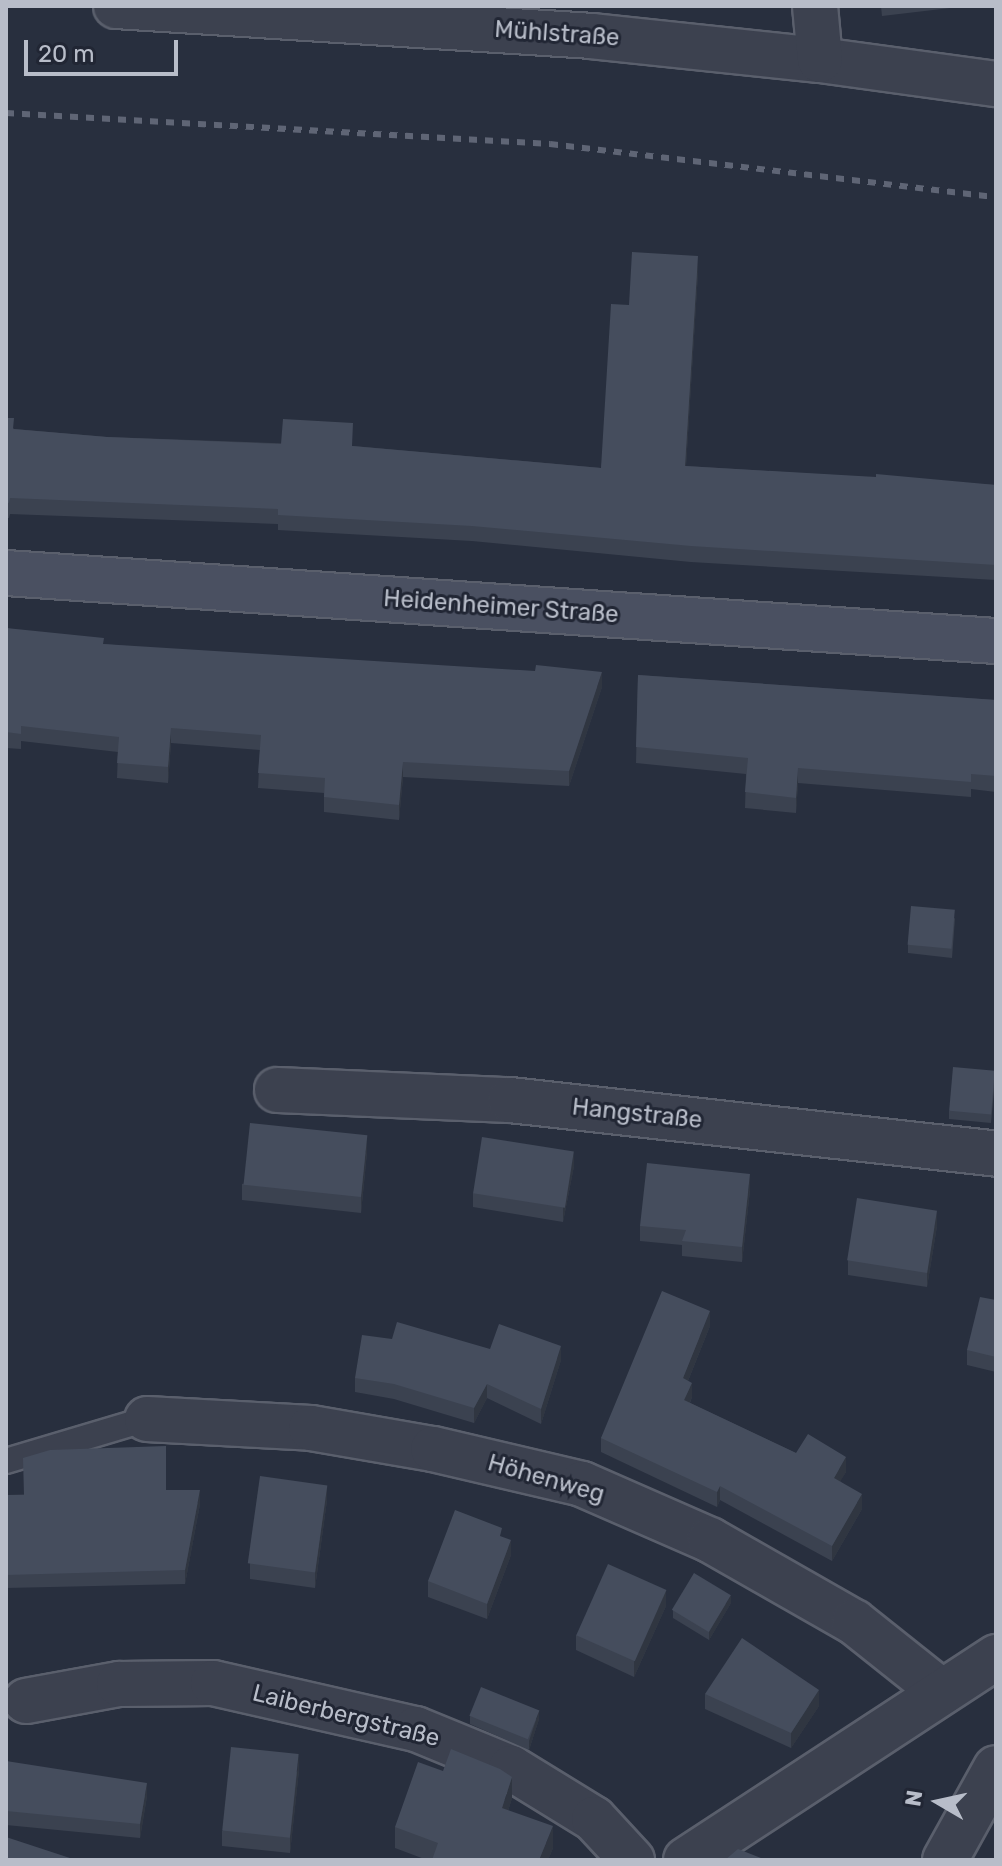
<!DOCTYPE html>
<html>
<head>
<meta charset="utf-8">
<style>
  body { margin:0 }
  #map { position:relative; width:1002px; height:1866px; overflow:hidden; background:#282f3e; font-family:Rubik,sans-serif }
  div>[style] { position:absolute }
  .roads { filter:drop-shadow(2px 0 #5a5f6c) drop-shadow(-2px 0 #5a5f6c) drop-shadow(0 2px #5a5f6c) drop-shadow(0 -2px #5a5f6c) }
  .lane>* { height:24px; margin:-12px; padding:0 12px; transform-origin:12px; border-radius:12px; background:#3c414f }
  .street>* { height:44px; margin:-22px; padding:0 22px; transform-origin:22px; border-radius:22px; background:#3c414f }
  .secondary>* { height:44px; margin:-22px; padding:0 22px; transform-origin:22px; border-radius:22px; background:#4a5061 }
  .rail>* { height:6px; margin-top:-3px; transform-origin:0; background:repeating-linear-gradient(90deg,#5f6575 0 8px,transparent 0 16px) }
  .wall>* { inset:0; background:#3b4250 }
  .shaded-wall>* { inset:0; background:#303641 }
  .building>* { inset:0; background:#454d5d; transform-origin:0 0 }
  span { translate:-50% -50%; white-space:nowrap; text-align:center; line-height:1.15; -webkit-text-stroke:6px #212634; paint-order:stroke }
  .street-label { font-size:24px; color:#b8bdc9 }
  .frame { position:absolute; inset:0; border:8px solid #b8bdc9; pointer-events:none }
  .north { position:absolute; left:898px; top:1762px; width:80px; height:80px; -webkit-text-stroke:6px #212634; paint-order:stroke; rotate:279deg; font-size:22px; font-weight:700; line-height:32px; text-align:center; color:#b8bdc9 }
  .north::after { content:''; display:block; margin:auto; width:28px; height:36px; background:#b8bdc9; clip-path:polygon(50% 0,100% 100%,50% 72%,0 100%) }
  .scale { position:absolute; left:24px; top:40px; width:154px; height:36px; box-sizing:border-box; border:4px solid #b8bdc9; border-top:0; padding-left:10px; font-size:24px; line-height:28px; white-space:nowrap; color:#b8bdc9; -webkit-text-stroke:6px #212634; paint-order:stroke }
</style>
</head>
<body>
<div id="map">
  <div class="roads">
    <div class="lane">
      <div style="left:6px;top:1461px;width:147px;rotate:-16.6deg"></div>
    </div>
    <div class="street">
      <div style="left:116px;top:6px;width:476px;rotate:3.6deg"></div>
      <div style="left:591px;top:36px;width:230px;rotate:6deg"></div>
      <div style="left:820px;top:60px;width:178px;rotate:7.8deg"></div>
      <div style="left:815px;top:6px;width:54px;rotate:84.7deg"></div>
      <div style="left:277px;top:1090px;width:233px;rotate:2.5deg"></div>
      <div style="left:510px;top:1100px;width:489px;rotate:6.3deg"></div>
      <div style="left:147px;top:1419px;width:164px;rotate:3.1deg"></div>
      <div style="left:311px;top:1428px;width:124px;rotate:9.8deg"></div>
      <div style="left:433px;top:1449px;width:153px;rotate:13.2deg"></div>
      <div style="left:582px;top:1484px;width:140px;rotate:23.6deg"></div>
      <div style="left:710px;top:1540px;width:166px;rotate:29.7deg"></div>
      <div style="left:854px;top:1622px;width:112px;rotate:38.5deg"></div>
      <div style="left:26px;top:1701px;width:95px;rotate:-10.4deg"></div>
      <div style="left:119px;top:1684px;width:94px;rotate:-0.6deg"></div>
      <div style="left:213px;top:1683px;width:208px;rotate:12.8deg"></div>
      <div style="left:416px;top:1729px;width:103px;rotate:22.3deg"></div>
      <div style="left:511px;top:1768px;width:97px;rotate:31.6deg"></div>
      <div style="left:594px;top:1819px;width:56px;rotate:47.2deg"></div>
      <div style="left:686px;top:1860px;width:371px;rotate:-33.2deg"></div>
      <div style="left:945px;top:1860px;width:105px;rotate:-61deg"></div>
    </div>
    <div class="secondary">
      <div style="left:6px;top:573px;width:992px;rotate:3.93deg"></div>
    </div>
  </div>
  <div class="rail">
    <div style="left:6px;top:113px;width:545px;rotate:3.26deg"></div>
    <div style="left:550px;top:144px;width:449px;rotate:6.8deg"></div>
  </div>
  <div class="wall">
    <div style="clip-path:polygon(881px 6px,967px 6px,882px 16px)"></div>
    <div style="clip-path:polygon(698px 272px,686px 466px,996px 485px,996px 580px,691px 562px,472px 541px,278px 530px,278px 524px,10px 514px,9px 518px,6px 518px,6px 418px,14px 429px,107px 437px,353px 446px,601px 468px,629px 305px)"></div>
    <div style="clip-path:polygon(6px 628px,104px 644px,602px 687px,569px 786px,403px 777px,399px 820px,324px 812px,324px 793px,258px 788px,260px 750px,171px 743px,168px 783px,117px 778px,118px 752px,21px 741px,21px 749px,6px 748px)"></div>
    <div style="clip-path:polygon(638px 675px,996px 700px,996px 792px,971px 789px,971px 797px,798px 783px,796px 813px,745px 808px,746px 774px,636px 763px)"></div>
    <div style="clip-path:polygon(955px 918px,952px 958px,908px 953px,908px 945px)"></div>
    <div style="clip-path:polygon(995px 1080px,991px 1123px,949px 1119px,949px 1111px)"></div>
    <div style="clip-path:polygon(367px 1152px,361px 1213px,242px 1200px,242px 1184px)"></div>
    <div style="clip-path:polygon(574px 1166px,563px 1222px,473px 1207px,473px 1193px)"></div>
    <div style="clip-path:polygon(750px 1190px,742px 1262px,682px 1256px,682px 1245px,640px 1241px,640px 1226px)"></div>
    <div style="clip-path:polygon(937px 1226px,927px 1287px,848px 1275px,848px 1260px)"></div>
    <div style="clip-path:polygon(996px 1300px,996px 1372px,967px 1365px,967px 1350px)"></div>
    <div style="clip-path:polygon(710px 1326px,688px 1381px,692px 1397px,690px 1403px,796px 1453px,846px 1472px,840px 1481px,862px 1509px,832px 1561px,720px 1500px,717px 1507px,601px 1452px,601px 1438px)"></div>
    <div style="clip-path:polygon(490px 1349px,561px 1360px,541px 1424px,487px 1398px,474px 1423px,394px 1399px,355px 1392px,355px 1378px)"></div>
    <div style="clip-path:polygon(166px 1490px,200px 1504px,185px 1584px,6px 1588px,6px 1495px)"></div>
    <div style="clip-path:polygon(327px 1500px,315px 1588px,250px 1579px,250px 1563px)"></div>
    <div style="clip-path:polygon(502px 1537px,511px 1555px,487px 1619px,428px 1597px,428px 1581px)"></div>
    <div style="clip-path:polygon(731px 1603px,709px 1640px,673px 1618px,673px 1610px)"></div>
    <div style="clip-path:polygon(666px 1606px,634px 1677px,576px 1650px,576px 1635px)"></div>
    <div style="clip-path:polygon(705px 1694px,819px 1706px,791px 1748px,705px 1709px)"></div>
    <div style="clip-path:polygon(470px 1716px,539px 1719px,529px 1750px,470px 1724px)"></div>
    <div style="clip-path:polygon(6px 1761px,147px 1796px,140px 1838px,6px 1825px)"></div>
    <div style="clip-path:polygon(299px 1770px,290px 1853px,222px 1846px,222px 1831px)"></div>
    <div style="clip-path:polygon(512px 1798px,508px 1811px,553px 1848px,548px 1860px,427px 1860px,395px 1848px,395px 1827px)"></div>
  </div>
  <div class="shaded-wall">
    <div style="clip-path:polygon(698px 256px,698px 272px,685px 481px,685px 466px)"></div>
    <div style="clip-path:polygon(602px 672px,602px 687px,569px 786px,569px 771px)"></div>
    <div style="clip-path:polygon(171px 728px,171px 743px,168px 783px,168px 767px)"></div>
    <div style="clip-path:polygon(403px 762px,403px 777px,399px 820px,399px 805px)"></div>
    <div style="clip-path:polygon(798px 768px,798px 783px,796px 813px,796px 798px)"></div>
    <div style="clip-path:polygon(367px 1136px,367px 1152px,361px 1213px,361px 1198px)"></div>
    <div style="clip-path:polygon(574px 1152px,574px 1166px,563px 1222px,563px 1208px)"></div>
    <div style="clip-path:polygon(750px 1174px,750px 1190px,742px 1262px,742px 1247px)"></div>
    <div style="clip-path:polygon(937px 1210px,937px 1226px,927px 1287px,927px 1271px)"></div>
    <div style="clip-path:polygon(710px 1311px,710px 1326px,683px 1393px,683px 1378px)"></div>
    <div style="clip-path:polygon(561px 1346px,561px 1360px,541px 1424px,541px 1409px)"></div>
    <div style="clip-path:polygon(692px 1383px,692px 1397px,684px 1415px,684px 1400px)"></div>
    <div style="clip-path:polygon(487px 1384px,487px 1398px,474px 1423px,474px 1408px)"></div>
    <div style="clip-path:polygon(846px 1457px,846px 1472px,834px 1492px,834px 1478px)"></div>
    <div style="clip-path:polygon(327px 1485px,327px 1500px,315px 1588px,315px 1572px)"></div>
    <div style="clip-path:polygon(720px 1486px,720px 1500px,717px 1507px,717px 1492px)"></div>
    <div style="clip-path:polygon(200px 1490px,200px 1504px,185px 1584px,185px 1570px)"></div>
    <div style="clip-path:polygon(862px 1494px,862px 1509px,832px 1561px,832px 1546px)"></div>
    <div style="clip-path:polygon(511px 1540px,511px 1555px,487px 1619px,487px 1604px)"></div>
    <div style="clip-path:polygon(666px 1590px,666px 1606px,634px 1677px,634px 1661px)"></div>
    <div style="clip-path:polygon(731px 1595px,731px 1603px,709px 1640px,709px 1632px)"></div>
    <div style="clip-path:polygon(819px 1690px,819px 1706px,791px 1748px,791px 1733px)"></div>
    <div style="clip-path:polygon(539px 1711px,539px 1719px,529px 1750px,529px 1741px)"></div>
    <div style="clip-path:polygon(299px 1754px,299px 1770px,290px 1853px,290px 1838px)"></div>
    <div style="clip-path:polygon(512px 1777px,512px 1798px,502px 1830px,502px 1808px)"></div>
    <div style="clip-path:polygon(147px 1783px,147px 1796px,140px 1838px,140px 1824px)"></div>
    <div style="clip-path:polygon(553px 1826px,553px 1848px,548px 1860px,539px 1860px)"></div>
  </div>
  <div class="building">
    <div style="clip-path:polygon(632px 252px,698px 256px,685px 466px,876px 477px,876px 474px,996px 485px,996px 565px,691px 546px,472px 526px,278px 515px,278px 509px,10px 498px,9px 503px,6px 502px,6px 418px,14px 418px,13px 429px,107px 437px,281px 444px,283px 419px,353px 423px,352px 446px,601px 468px,611px 304px,629px 305px)"></div>
    <div style="clip-path:polygon(6px 628px,104px 638px,103px 644px,535px 671px,536px 665px,602px 672px,569px 771px,403px 762px,399px 805px,324px 797px,325px 778px,258px 773px,261px 735px,171px 728px,168px 767px,117px 763px,119px 737px,21px 726px,21px 734px,6px 732px)"></div>
    <div style="clip-path:polygon(638px 675px,996px 700px,996px 776px,971px 774px,971px 782px,798px 768px,796px 798px,745px 792px,748px 758px,636px 747px)"></div>
    <div style="left:911px;top:906px;width:44px;height:39px;rotate:5deg"></div>
    <div style="left:953px;top:1067px;width:42px;height:44px;rotate:5deg"></div>
    <div style="left:250px;top:1123px;width:118px;height:62px;rotate:6deg"></div>
    <div style="left:482px;top:1137px;width:93px;height:57px;rotate:9deg"></div>
    <div style="clip-path:polygon(647px 1163px,750px 1174px,742px 1247px,682px 1241px,686px 1230px,640px 1226px)"></div>
    <div style="left:857px;top:1198px;width:81px;height:63px;rotate:9deg"></div>
    <div style="clip-path:polygon(662px 1291px,710px 1311px,683px 1378px,692px 1383px,684px 1400px,796px 1453px,808px 1434px,846px 1457px,834px 1478px,862px 1494px,832px 1546px,720px 1486px,717px 1492px,601px 1438px)"></div>
    <div style="clip-path:polygon(980px 1297px,996px 1300px,996px 1357px,967px 1350px)"></div>
    <div style="clip-path:polygon(397px 1322px,490px 1349px,499px 1324px,561px 1346px,541px 1409px,487px 1384px,474px 1408px,394px 1384px,355px 1378px,362px 1335px,392px 1339px)"></div>
    <div style="clip-path:polygon(166px 1446px,166px 1490px,200px 1490px,185px 1570px,6px 1575px,6px 1495px,24px 1495px,23px 1458px,50px 1450px)"></div>
    <div style="left:260px;top:1476px;width:68px;height:88px;rotate:8deg"></div>
    <div style="clip-path:polygon(455px 1510px,502px 1528px,500px 1536px,511px 1540px,487px 1604px,428px 1581px)"></div>
    <div style="left:608px;top:1564px;width:64px;height:78px;rotate:24deg"></div>
    <div style="left:694px;top:1573px;width:43px;height:43px;rotate:31deg"></div>
    <div style="clip-path:polygon(742px 1638px,819px 1690px,791px 1733px,705px 1694px)"></div>
    <div style="left:481px;top:1687px;width:63px;height:31px;rotate:22deg"></div>
    <div style="left:231px;top:1747px;width:68px;height:84px;rotate:6deg"></div>
    <div style="clip-path:polygon(451px 1749px,500px 1769px,512px 1777px,502px 1808px,553px 1826px,539px 1860px,432px 1860px,438px 1843px,395px 1827px,418px 1762px,443px 1771px)"></div>
    <div style="clip-path:polygon(6px 1761px,147px 1783px,140px 1824px,6px 1811px)"></div>
    <div style="clip-path:polygon(6px 1837px,76px 1860px,6px 1860px)"></div>
    <div style="clip-path:polygon(738px 1849px,766px 1860px,725px 1860px)"></div>
  </div>
  <div class="street-label">
    <span style="left:557px;top:34px;rotate:4deg">Mühlstraße</span>
    <span style="left:501px;top:607px;rotate:4deg">Heidenheimer Straße</span>
    <span style="left:637px;top:1114px;rotate:6deg">Hangstraße</span>
    <span style="left:546px;top:1479px;rotate:16deg">Höhenweg</span>
    <span style="left:346px;top:1716px;rotate:14deg">Laiberbergstraße</span>
  </div>
  <div class="frame"></div>
  <div class="north">N</div>
  <div class="scale">20 m</div>
</div>
</body>
</html>
